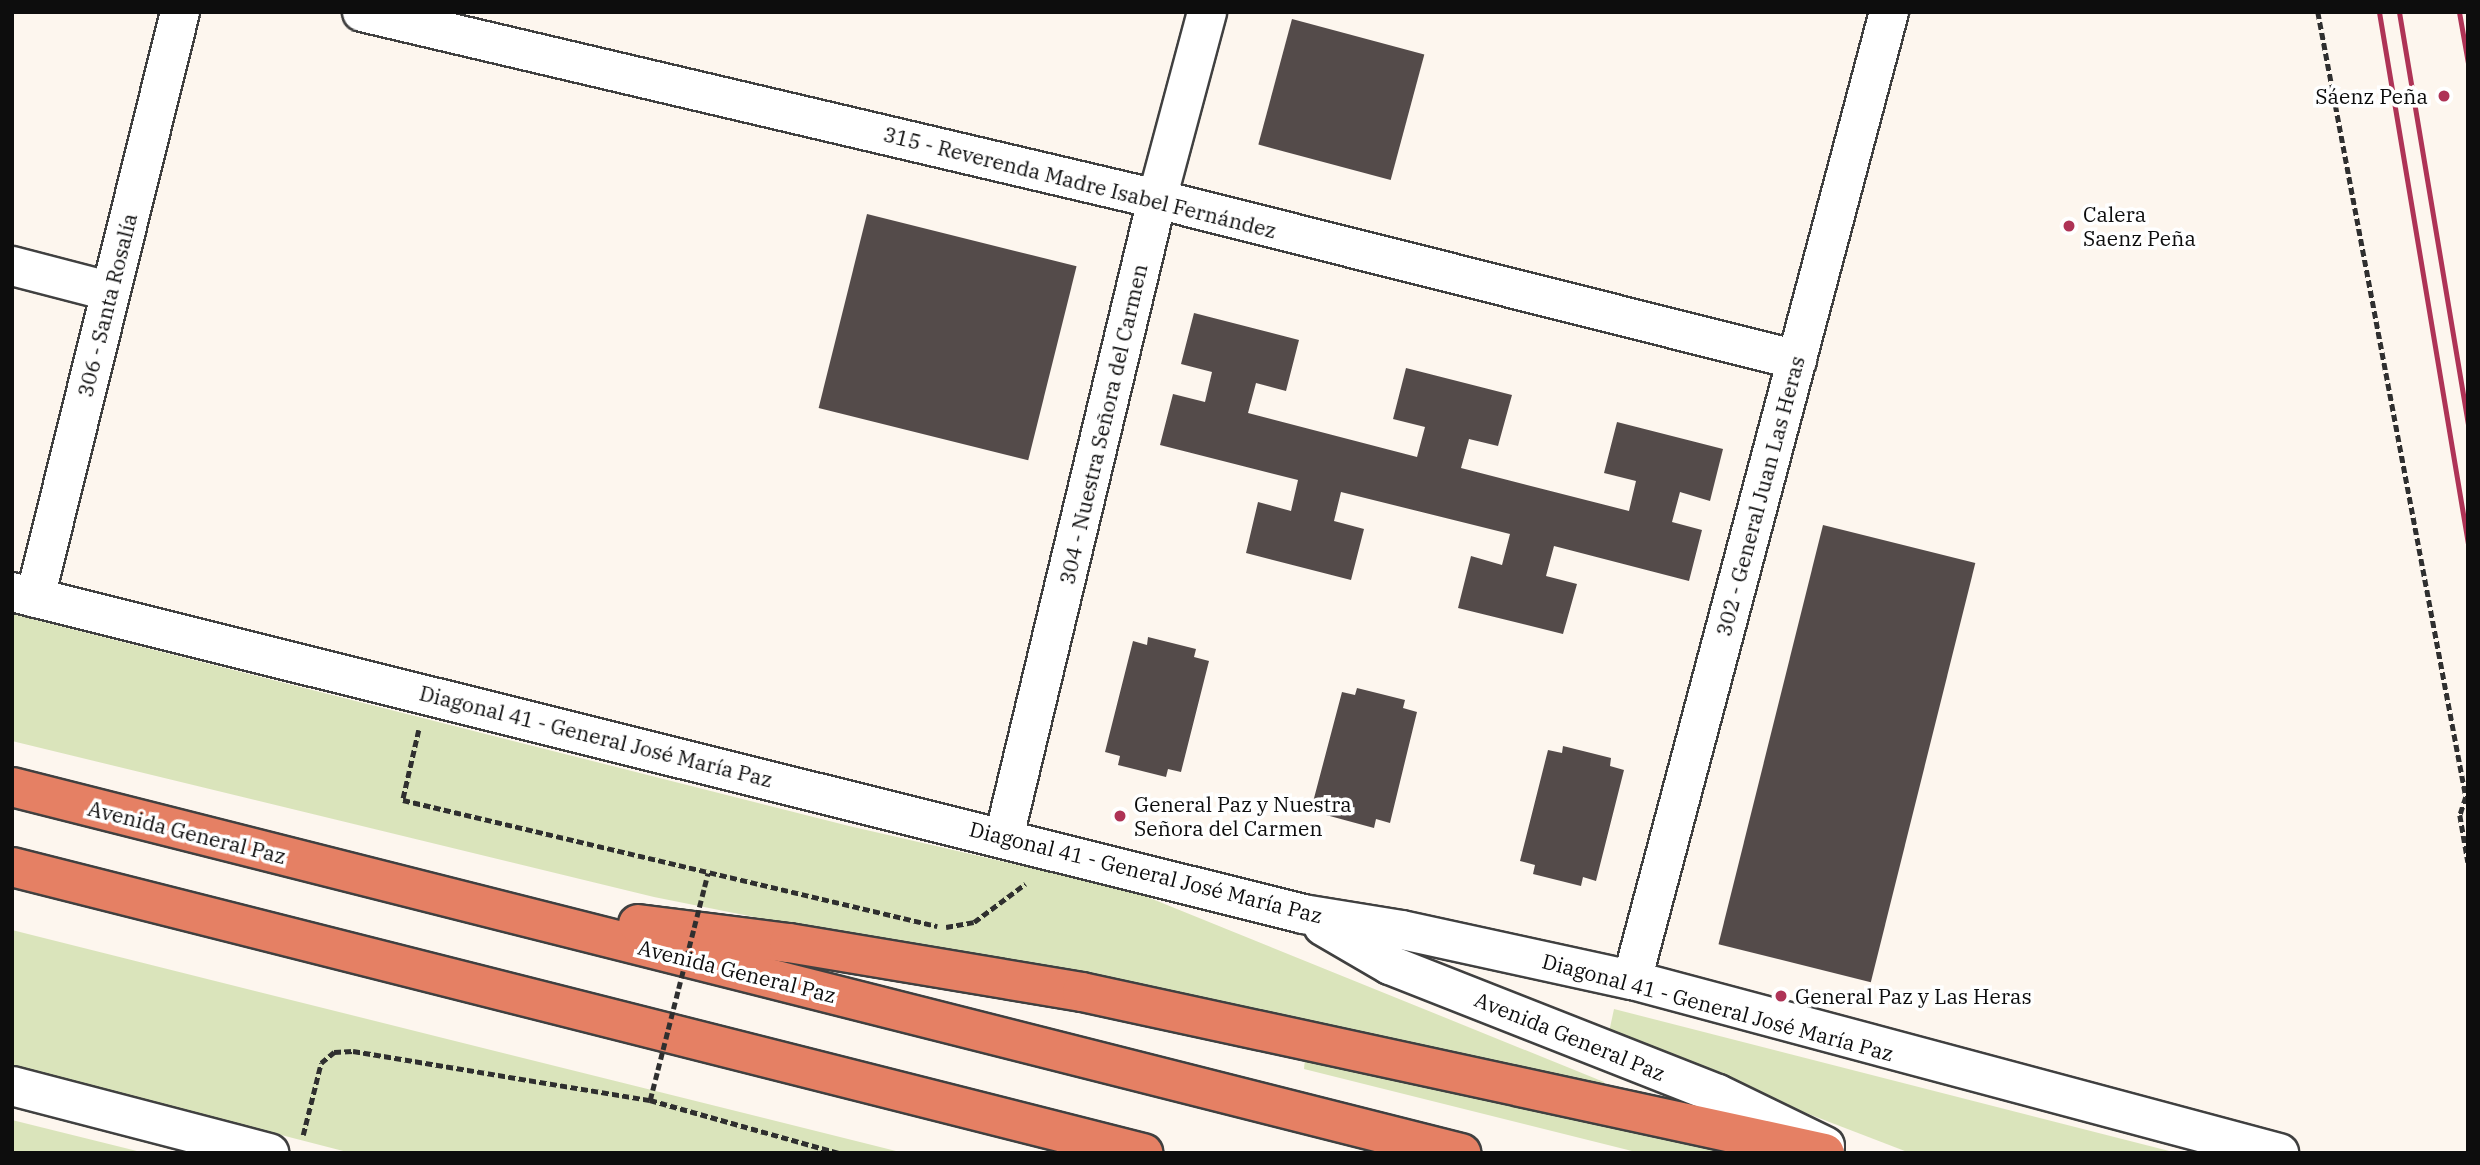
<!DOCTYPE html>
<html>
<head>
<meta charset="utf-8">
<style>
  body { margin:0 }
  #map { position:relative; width:2480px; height:1165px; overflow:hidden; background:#fdf6ee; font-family:"IBM Plex Serif",serif }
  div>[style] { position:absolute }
  .green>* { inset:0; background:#dae4bb }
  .building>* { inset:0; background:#544b4a; transform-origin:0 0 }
  .path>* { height:4.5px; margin-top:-2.25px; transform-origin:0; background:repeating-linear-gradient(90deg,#2f2f2f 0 7px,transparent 0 10.5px) }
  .roads { filter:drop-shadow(2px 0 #404040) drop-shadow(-2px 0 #404040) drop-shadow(0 2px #404040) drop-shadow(0 -2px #404040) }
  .minor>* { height:38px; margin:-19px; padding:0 19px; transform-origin:19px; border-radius:19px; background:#fff }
  .highway>* { height:38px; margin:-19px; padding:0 19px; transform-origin:19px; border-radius:19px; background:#e58064 }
  .rail>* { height:5px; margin:-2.5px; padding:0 2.5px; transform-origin:2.5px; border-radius:2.5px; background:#ae3356 }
  .path-bridge>* { height:4.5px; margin-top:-2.25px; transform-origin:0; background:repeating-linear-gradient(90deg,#2f2f2f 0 7px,transparent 0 10.5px) }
  .dots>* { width:19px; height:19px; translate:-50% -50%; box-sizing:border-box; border:4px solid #fff; border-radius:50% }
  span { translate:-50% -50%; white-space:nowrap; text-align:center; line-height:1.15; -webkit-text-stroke:7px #fff; paint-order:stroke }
  .poi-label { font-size:21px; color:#0d0d0d }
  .right { translate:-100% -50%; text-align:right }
  .left { translate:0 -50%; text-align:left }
  .street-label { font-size:21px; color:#0d0d0d }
  .frame { position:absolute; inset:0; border:14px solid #0d0d0d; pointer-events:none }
</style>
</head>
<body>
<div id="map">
  <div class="green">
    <div style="clip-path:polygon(12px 614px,849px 826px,1135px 892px,1604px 1082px,1600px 1094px,1441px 1054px,654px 897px,12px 741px)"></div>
    <div style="clip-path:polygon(12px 930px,435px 1036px,904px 1153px,351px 1153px,12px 1066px)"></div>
    <div style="clip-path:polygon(1614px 1009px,2177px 1153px,1910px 1153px,1608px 1037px)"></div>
    <div style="clip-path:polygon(1305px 1058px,1627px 1131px,1733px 1153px,1640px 1153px,1304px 1069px)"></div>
    <div style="clip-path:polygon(12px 1120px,145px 1153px,12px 1153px)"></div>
  </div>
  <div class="building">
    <div style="left:1292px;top:19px;width:137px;height:130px;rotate:15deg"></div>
    <div style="left:867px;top:214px;width:216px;height:200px;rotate:14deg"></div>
    <div style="clip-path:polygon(1194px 313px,1299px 340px,1286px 391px,1256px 383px,1248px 413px,1417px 457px,1425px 427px,1393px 419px,1406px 368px,1512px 395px,1498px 446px,1469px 439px,1461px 468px,1629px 511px,1636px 481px,1604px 473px,1617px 422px,1723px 449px,1710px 501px,1680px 492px,1672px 522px,1702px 530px,1689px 581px,1554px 546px,1546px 576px,1577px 584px,1563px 634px,1458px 608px,1471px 556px,1502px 565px,1510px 534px,1341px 492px,1334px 521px,1364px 529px,1351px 580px,1246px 553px,1258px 502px,1291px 511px,1298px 480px,1160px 445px,1173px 394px,1205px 402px,1212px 372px,1181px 364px)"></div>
    <div style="left:1823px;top:525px;width:157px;height:432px;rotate:14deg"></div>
    <div style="clip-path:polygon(1148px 637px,1196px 649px,1194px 657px,1209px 661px,1181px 772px,1168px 769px,1166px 777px,1118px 765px,1120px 756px,1105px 752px,1133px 641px,1147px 645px)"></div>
    <div style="clip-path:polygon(1357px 688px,1405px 700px,1403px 708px,1417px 712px,1390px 823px,1376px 819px,1374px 828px,1326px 815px,1329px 806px,1313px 802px,1342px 692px,1355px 695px)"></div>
    <div style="clip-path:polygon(1563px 746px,1611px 758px,1610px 766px,1624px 770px,1596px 881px,1583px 877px,1581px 886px,1533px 874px,1535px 865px,1520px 861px,1548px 750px,1562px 753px)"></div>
  </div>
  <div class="path">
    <div style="left:2318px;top:12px;width:799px;rotate:79.32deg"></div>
    <div style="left:2466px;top:797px;width:19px;rotate:108deg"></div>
    <div style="left:2460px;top:815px;width:48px;rotate:80.3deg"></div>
    <div style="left:419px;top:730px;width:72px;rotate:102.9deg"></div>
    <div style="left:403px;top:800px;width:549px;rotate:13.28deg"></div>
    <div style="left:946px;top:927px;width:28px;rotate:-10deg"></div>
    <div style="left:974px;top:922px;width:64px;rotate:-36.7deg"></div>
    <div style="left:303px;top:1135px;width:74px;rotate:-76deg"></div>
    <div style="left:321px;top:1063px;width:17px;rotate:-40deg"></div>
    <div style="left:334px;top:1052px;width:19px;rotate:-3deg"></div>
    <div style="left:353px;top:1051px;width:301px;rotate:9.4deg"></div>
    <div style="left:650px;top:1100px;width:196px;rotate:15.7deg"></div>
  </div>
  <div class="roads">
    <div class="minor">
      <div style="left:362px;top:12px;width:817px;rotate:13.24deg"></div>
      <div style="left:1157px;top:199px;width:660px;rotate:14.12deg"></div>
      <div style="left:12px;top:266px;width:100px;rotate:14.5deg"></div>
      <div style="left:12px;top:592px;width:1331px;rotate:14deg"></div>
      <div style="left:1303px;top:914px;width:100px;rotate:9.2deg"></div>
      <div style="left:1402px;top:930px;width:235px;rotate:12.3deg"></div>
      <div style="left:1632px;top:980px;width:670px;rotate:14.97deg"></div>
      <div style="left:35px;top:598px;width:604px;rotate:-76.1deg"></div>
      <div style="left:1004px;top:837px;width:656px;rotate:-76.51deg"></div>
      <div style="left:1157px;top:199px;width:194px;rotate:-75deg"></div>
      <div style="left:1323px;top:926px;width:78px;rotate:30.2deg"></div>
      <div style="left:1390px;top:965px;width:352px;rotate:21.5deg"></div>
      <div style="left:1718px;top:1094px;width:119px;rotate:25.9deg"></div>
      <div style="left:1632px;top:980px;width:1002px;rotate:-75.13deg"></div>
      <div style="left:12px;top:1086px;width:266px;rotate:14.6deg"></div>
    </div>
    <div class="highway">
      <div style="left:12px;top:787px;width:1495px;rotate:14.18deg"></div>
      <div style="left:12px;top:867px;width:1167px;rotate:14.19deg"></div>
      <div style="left:638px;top:924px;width:152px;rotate:7.2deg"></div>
      <div style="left:789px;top:943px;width:297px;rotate:9.5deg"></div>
      <div style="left:1082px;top:992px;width:760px;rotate:12.23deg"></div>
    </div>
  </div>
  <div class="rail">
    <div style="left:2379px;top:12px;width:539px;rotate:80.5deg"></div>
    <div style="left:2399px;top:12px;width:419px;rotate:80.5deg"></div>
    <div style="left:2459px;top:12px;width:52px;rotate:80deg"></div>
  </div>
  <div class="path-bridge">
    <div style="left:650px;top:1100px;width:234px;rotate:-75.7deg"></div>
  </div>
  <div class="dots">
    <div style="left:2444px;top:96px;background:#ae3356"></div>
    <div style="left:2069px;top:226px;background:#ae3356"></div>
    <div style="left:1120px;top:816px;background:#ae3356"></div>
    <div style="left:1781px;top:996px;background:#ae3356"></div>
  </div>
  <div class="poi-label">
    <span class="right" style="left:2428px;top:96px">Sáenz Peña</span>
    <span class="left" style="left:2083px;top:226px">Calera<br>Saenz Peña</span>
    <span class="left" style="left:1134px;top:816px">General Paz y Nuestra<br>Señora del Carmen</span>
    <span class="left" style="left:1795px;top:996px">General Paz y Las Heras</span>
  </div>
  <div class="street-label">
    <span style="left:1080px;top:182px;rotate:14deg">315 - Reverenda Madre Isabel Fernández</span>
    <span style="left:107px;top:305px;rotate:-76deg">306 - Santa Rosalía</span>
    <span style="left:1103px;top:424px;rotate:-77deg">304 - Nuestra Señora del Carmen</span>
    <span style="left:1760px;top:496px;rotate:-75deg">302 - General Juan Las Heras</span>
    <span style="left:596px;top:736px;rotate:14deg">Diagonal 41 - General José María Paz</span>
    <span style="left:187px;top:832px;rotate:14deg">Avenida General Paz</span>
    <span style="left:1146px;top:872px;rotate:14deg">Diagonal 41 - General José María Paz</span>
    <span style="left:737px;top:971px;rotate:14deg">Avenida General Paz</span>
    <span style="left:1718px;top:1007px;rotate:15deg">Diagonal 41 - General José María Paz</span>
    <span style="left:1570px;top:1036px;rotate:22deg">Avenida General Paz</span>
  </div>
  <div class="frame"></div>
</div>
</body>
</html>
